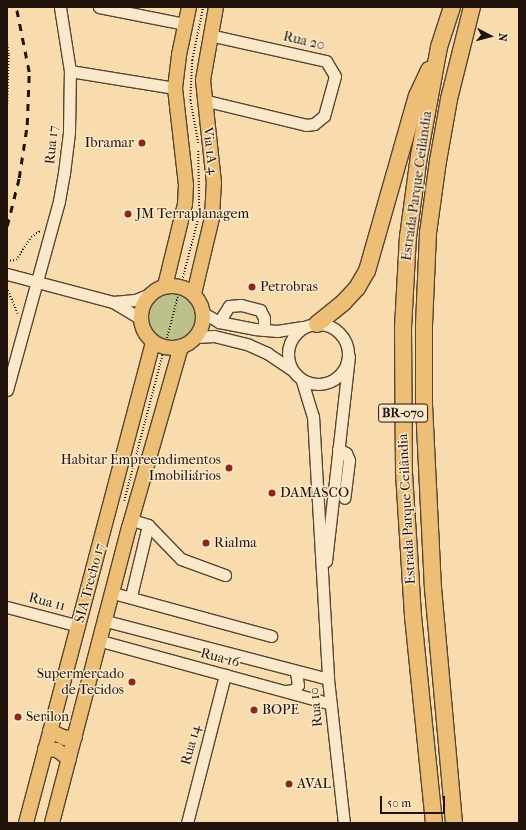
<!DOCTYPE html>
<html>
<head>
<meta charset="utf-8">
<style>
  body { margin:0 }
  #map { position:relative; width:526px; height:830px; overflow:hidden; background:#f8dcad; font-family:"IM FELL French Canon",serif }
  div>[style] { position:absolute }
  .green>* { inset:0; background:#bcc08b }
  .round { border-radius:50% }
  .path>* { height:1.5px; margin-top:-0.75px; transform-origin:0; background:repeating-linear-gradient(90deg,#22130a 0 1px,transparent 0 3px) }
  .roads { filter:drop-shadow(1px 0 #584533) drop-shadow(-1px 0 #584533) drop-shadow(0 1px #584533) drop-shadow(0 -1px #584533) }
  .minor>* { height:11px; margin:-5.5px; padding:0 5.5px; transform-origin:5.5px; border-radius:5.5px; background:#fae8ca }
  .minor>.ring { margin:-5.5px; padding:0; box-sizing:content-box; background:none; border:11px solid #fae8ca; border-radius:50% }
  .major>* { height:14px; margin:-7px; padding:0 7px; transform-origin:7px; border-radius:7px; background:#ecbe76 }
  .major>.ring { margin:-7px; padding:0; box-sizing:content-box; background:none; border:14px solid #ecbe76; border-radius:50% }
  .highway>* { height:16px; margin:-8px; padding:0 8px; transform-origin:8px; border-radius:8px; background:#ecbe76 }
  .rail>* { height:2.5px; margin-top:-1.25px; transform-origin:0; background:repeating-linear-gradient(90deg,#22130a 0 7px,transparent 0 14px) }
  .dots>* { width:11px; height:11px; translate:-50% -50%; box-sizing:border-box; border:2px solid #fae8ca; border-radius:50% }
  span { translate:-50% -50%; white-space:nowrap; text-align:center; line-height:1.15; -webkit-text-stroke:3px #fae8ca; paint-order:stroke }
  .shield-label span { padding:1px 3px; background:#fae8ca; border:1px solid; border-radius:3px; -webkit-text-stroke-width:0 }
  .shield-label { font-size:13px; color:#22130a; font-weight:700 }
  .street-label { font-size:14px; color:#22130a }
  .poi-label { font-size:14px; color:#22130a }
  .right { translate:-100% -50%; text-align:right }
  .left { translate:0 -50%; text-align:left }
  .frame { position:absolute; inset:0; border:8px solid #22130a; pointer-events:none }
  .north { position:absolute; left:470px; top:16px; width:40px; height:40px; -webkit-text-stroke:3px #fae8ca; paint-order:stroke; rotate:96deg; font-size:11px; font-weight:700; line-height:16px; text-align:center; color:#22130a }
  .north::after { content:''; display:block; margin:auto; width:14px; height:18px; background:#22130a; clip-path:polygon(50% 0,100% 100%,50% 72%,0 100%) }
  .scale { position:absolute; left:380px; top:796px; width:65px; height:18px; box-sizing:border-box; border:2px solid #22130a; border-top:0; padding-left:5px; font-size:12px; line-height:14px; white-space:nowrap; color:#22130a; -webkit-text-stroke:3px #fae8ca; paint-order:stroke }
</style>
</head>
<body>
<div id="map">
  <div class="green">
    <div class="round" style="left:145px;top:290px;width:54px;height:54px"></div>
  </div>
  <div class="path">
    <div style="left:7px;top:41px;width:14px;rotate:82deg"></div>
    <div style="left:9px;top:55px;width:62px;rotate:91.8deg"></div>
    <div style="left:198px;top:143px;width:44px;rotate:-100.5deg"></div>
    <div style="left:190px;top:100px;width:40px;rotate:-87.1deg"></div>
    <div style="left:192px;top:60px;width:54px;rotate:-78.3deg"></div>
    <div style="left:7px;top:261px;width:9px;rotate:-6deg"></div>
    <div style="left:16px;top:260px;width:27px;rotate:-57deg"></div>
    <div style="left:31px;top:237px;width:11px;rotate:-34deg"></div>
    <div style="left:7px;top:288px;width:28px;rotate:67deg"></div>
    <div style="left:124px;top:501px;width:296px;rotate:-75.3deg"></div>
    <div style="left:199px;top:215px;width:64px;rotate:-90.9deg"></div>
  </div>
  <div class="roads">
    <div class="minor">
      <div style="left:99px;top:7px;width:88px;rotate:11.2deg"></div>
      <div style="left:70px;top:71px;width:106px;rotate:9.2deg"></div>
      <div style="left:203px;top:100px;width:106px;rotate:13.6deg"></div>
      <div style="left:306px;top:125px;width:8px;rotate:-7deg"></div>
      <div style="left:314px;top:124px;width:13px;rotate:-39deg"></div>
      <div style="left:324px;top:116px;width:41px;rotate:-74.6deg"></div>
      <div style="left:335px;top:76px;width:17px;rotate:-121deg"></div>
      <div style="left:326px;top:61px;width:119px;rotate:-167.4deg"></div>
      <div style="left:7px;top:274px;width:110px;rotate:14.8deg"></div>
      <div style="left:113px;top:302px;width:31px;rotate:31deg"></div>
      <div style="left:113px;top:302px;width:22px;rotate:-5deg"></div>
      <div style="left:135px;top:300px;width:16px;rotate:-22deg"></div>
      <div style="left:203px;top:313px;width:18px;rotate:29deg"></div>
      <div style="left:219px;top:322px;width:36px;rotate:11deg"></div>
      <div style="left:254px;top:329px;width:23px;rotate:5deg"></div>
      <div style="left:277px;top:331px;width:26px;rotate:-9deg"></div>
      <div style="left:219px;top:322px;width:19px;rotate:-58deg"></div>
      <div style="left:229px;top:306px;width:12px;rotate:-5deg"></div>
      <div style="left:241px;top:305px;width:20px;rotate:15deg"></div>
      <div style="left:260px;top:310px;width:9px;rotate:63deg"></div>
      <div style="left:264px;top:318px;width:12px;rotate:90deg"></div>
      <div class="ring" style="left:288px;top:324px;width:49px;height:49px"></div>
      <div style="left:196px;top:337px;width:18px;rotate:-3deg"></div>
      <div style="left:214px;top:336px;width:36px;rotate:14deg"></div>
      <div style="left:249px;top:345px;width:20px;rotate:24deg"></div>
      <div style="left:267px;top:353px;width:29px;rotate:34deg"></div>
      <div style="left:302px;top:381px;width:37px;rotate:73deg"></div>
      <div style="left:313px;top:416px;width:263px;rotate:86.7deg"></div>
      <div style="left:328px;top:679px;width:145px;rotate:83.7deg"></div>
      <div style="left:7px;top:390px;width:196px;rotate:-74.6deg"></div>
      <div style="left:59px;top:201px;width:28px;rotate:-80deg"></div>
      <div style="left:64px;top:173px;width:41px;rotate:-83deg"></div>
      <div style="left:69px;top:132px;width:61px;rotate:-89.1deg"></div>
      <div style="left:70px;top:71px;width:65px;rotate:-98.9deg"></div>
      <div style="left:338px;top:449px;width:9px;rotate:27deg"></div>
      <div style="left:346px;top:453px;width:8px;rotate:67deg"></div>
      <div style="left:349px;top:460px;width:38px;rotate:97deg"></div>
      <div style="left:132px;top:520px;width:17px;rotate:17deg"></div>
      <div style="left:148px;top:525px;width:47px;rotate:45.9deg"></div>
      <div style="left:181px;top:559px;width:47px;rotate:20deg"></div>
      <div style="left:326px;top:561px;width:206px;rotate:-83.6deg"></div>
      <div style="left:113px;top:593px;width:164px;rotate:15.2deg"></div>
      <div style="left:131px;top:596px;width:73px;rotate:-76.5deg"></div>
      <div style="left:7px;top:607px;width:74px;rotate:14.8deg"></div>
      <div style="left:106px;top:621px;width:229px;rotate:14.6deg"></div>
      <div style="left:101px;top:641px;width:238px;rotate:15.3deg"></div>
      <div style="left:286px;top:691px;width:8px;rotate:-7deg"></div>
      <div style="left:294px;top:690px;width:6px;rotate:-51deg"></div>
      <div style="left:298px;top:685px;width:13px;rotate:-99deg"></div>
      <div style="left:187px;top:823px;width:153px;rotate:-75.6deg"></div>
    </div>
    <div class="major">
      <div class="ring" style="left:141px;top:286px;width:48px;height:48px"></div>
      <div style="left:165px;top:286px;width:84px;rotate:-76.3deg"></div>
      <div style="left:185px;top:204px;width:19px;rotate:-87deg"></div>
      <div style="left:186px;top:185px;width:98px;rotate:-96.5deg"></div>
      <div style="left:175px;top:88px;width:33px;rotate:-83deg"></div>
      <div style="left:179px;top:55px;width:49px;rotate:-78.2deg"></div>
      <div style="left:194px;top:294px;width:78px;rotate:-76.7deg"></div>
      <div style="left:212px;top:218px;width:35px;rotate:-87deg"></div>
      <div style="left:214px;top:183px;width:104px;rotate:-96.1deg"></div>
      <div style="left:203px;top:80px;width:74px;rotate:-79.9deg"></div>
      <div style="left:50px;top:731px;width:17px;rotate:25deg"></div>
      <div style="left:65px;top:738px;width:10px;rotate:-6deg"></div>
      <div style="left:45px;top:749px;width:12px;rotate:5deg"></div>
      <div style="left:57px;top:750px;width:15px;rotate:37deg"></div>
      <div style="left:26px;top:823px;width:497px;rotate:-75.2deg"></div>
      <div style="left:52px;top:823px;width:305px;rotate:-75.4deg"></div>
      <div style="left:129px;top:528px;width:188px;rotate:-74deg"></div>
    </div>
    <div class="highway">
      <div style="left:317px;top:324px;width:33px;rotate:-39deg"></div>
      <div style="left:343px;top:303px;width:21px;rotate:-47deg"></div>
      <div style="left:357px;top:288px;width:20px;rotate:-60deg"></div>
      <div style="left:367px;top:271px;width:182px;rotate:-74.1deg"></div>
      <div style="left:417px;top:96px;width:29px;rotate:-65deg"></div>
      <div style="left:434px;top:823px;width:208px;rotate:-95.8deg"></div>
      <div style="left:413px;top:616px;width:145px;rotate:-93.6deg"></div>
      <div style="left:404px;top:471px;width:143px;rotate:-90.4deg"></div>
      <div style="left:403px;top:328px;width:91px;rotate:-86.9deg"></div>
      <div style="left:408px;top:237px;width:82px;rotate:-82.3deg"></div>
      <div style="left:419px;top:156px;width:111px;rotate:-79.6deg"></div>
      <div style="left:439px;top:47px;width:42px;rotate:-72deg"></div>
      <div style="left:454px;top:823px;width:235px;rotate:-95.1deg"></div>
      <div style="left:433px;top:589px;width:182px;rotate:-92.8deg"></div>
      <div style="left:424px;top:407px;width:82px;rotate:-90deg"></div>
      <div style="left:424px;top:325px;width:92px;rotate:-87.5deg"></div>
      <div style="left:428px;top:233px;width:73px;rotate:-82.1deg"></div>
      <div style="left:438px;top:161px;width:63px;rotate:-79.9deg"></div>
      <div style="left:449px;top:99px;width:95px;rotate:-76deg"></div>
    </div>
  </div>
  <div class="rail">
    <div style="left:7px;top:226px;width:49px;rotate:-76deg"></div>
    <div style="left:19px;top:178px;width:54px;rotate:-81.4deg"></div>
    <div style="left:27px;top:125px;width:53px;rotate:-87.8deg"></div>
    <div style="left:29px;top:72px;width:66px;rotate:-101.3deg"></div>
  </div>
  <div class="dots">
    <div style="left:142px;top:143px;background:#8f2418"></div>
    <div style="left:128px;top:214px;background:#8f2418"></div>
    <div style="left:252px;top:287px;background:#8f2418"></div>
    <div style="left:229px;top:468px;background:#8f2418"></div>
    <div style="left:272px;top:493px;background:#8f2418"></div>
    <div style="left:206px;top:543px;background:#8f2418"></div>
    <div style="left:132px;top:682px;background:#8f2418"></div>
    <div style="left:254px;top:710px;background:#8f2418"></div>
    <div style="left:18px;top:717px;background:#8f2418"></div>
    <div style="left:289px;top:784px;background:#8f2418"></div>
  </div>
  <div class="shield-label">
    <span style="left:403px;top:413px">BR-070</span>
  </div>
  <div class="street-label">
    <span style="left:304px;top:41px;rotate:13deg">Rua 20</span>
    <span style="left:52px;top:145px;rotate:-84deg">Rua 17</span>
    <span style="left:210px;top:151px;rotate:83deg">Via 1A 4</span>
    <span style="left:417px;top:186px;rotate:-82deg">Estrada Parque Ceilândia</span>
    <span style="left:407px;top:509px;rotate:-93deg">Estrada Parque Ceilândia</span>
    <span style="left:90px;top:583px;rotate:-75deg">SIA Trecho 17</span>
    <span style="left:47px;top:602px;rotate:14deg">Rua 11</span>
    <span style="left:220px;top:658px;rotate:15deg">Rua 16</span>
    <span style="left:316px;top:707px;rotate:-96deg">Rua 10</span>
    <span style="left:191px;top:745px;rotate:-75deg">Rua 14</span>
  </div>
  <div class="poi-label">
    <span class="right" style="left:134px;top:143px">Ibramar</span>
    <span class="left" style="left:136px;top:214px">JM Terraplanagem</span>
    <span class="left" style="left:260px;top:287px">Petrobras</span>
    <span class="right" style="left:221px;top:468px">Habitar Empreendimentos<br>Imobiliários</span>
    <span class="left" style="left:280px;top:493px">DAMASCO</span>
    <span class="left" style="left:214px;top:543px">Rialma</span>
    <span class="right" style="left:124px;top:682px">Supermercado<br>de Tecidos</span>
    <span class="left" style="left:262px;top:710px">BOPE</span>
    <span class="left" style="left:26px;top:717px">Serilon</span>
    <span class="left" style="left:297px;top:784px">AVAL</span>
  </div>
  <div class="frame"></div>
  <div class="north">N</div>
  <div class="scale">50 m</div>
</div>
</body>
</html>
